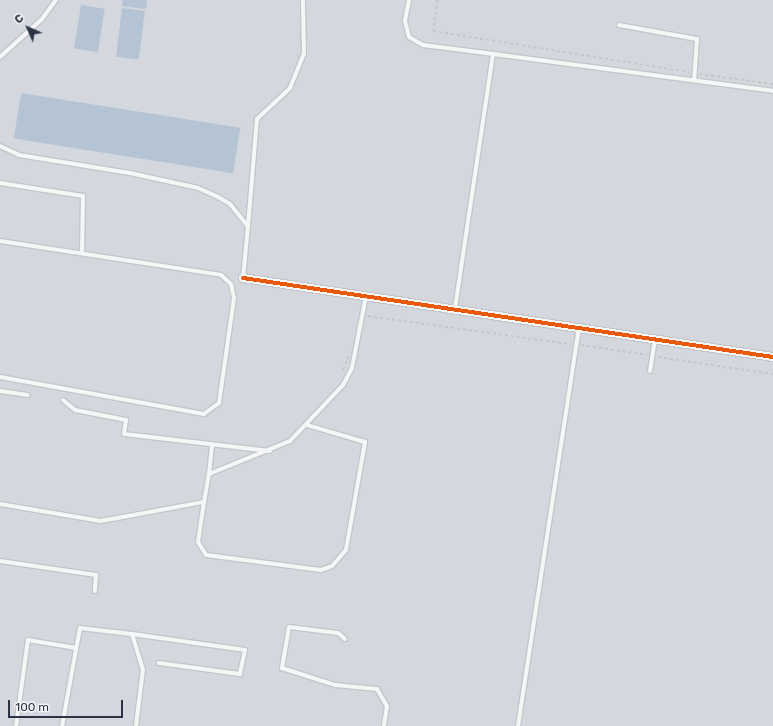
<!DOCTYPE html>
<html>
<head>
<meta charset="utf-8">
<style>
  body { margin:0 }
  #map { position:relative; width:773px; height:726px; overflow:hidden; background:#e6e8ea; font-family:Rubik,sans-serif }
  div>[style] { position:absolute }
  .built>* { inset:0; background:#d4d7dd; transform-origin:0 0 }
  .water>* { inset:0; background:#b4c4d5; transform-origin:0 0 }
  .path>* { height:1.5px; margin-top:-0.75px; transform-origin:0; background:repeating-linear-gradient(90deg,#c5c6ca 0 3px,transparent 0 6px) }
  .roads { filter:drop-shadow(1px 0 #c4c6c8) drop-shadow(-1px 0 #c4c6c8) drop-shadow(0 1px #c4c6c8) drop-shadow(0 -1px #c4c6c8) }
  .service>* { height:4px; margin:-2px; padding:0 2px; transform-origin:2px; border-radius:2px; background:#f5f6f7 }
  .minor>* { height:8px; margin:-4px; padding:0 4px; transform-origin:4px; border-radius:4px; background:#f5f6f7 }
  .cycleway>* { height:4px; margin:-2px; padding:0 2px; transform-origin:2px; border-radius:2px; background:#e8590c }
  span { translate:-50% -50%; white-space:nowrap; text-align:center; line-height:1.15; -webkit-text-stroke:3px #f4f6f9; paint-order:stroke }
  .north { position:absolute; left:8px; top:8px; width:40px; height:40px; -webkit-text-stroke:3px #f4f6f9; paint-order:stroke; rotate:315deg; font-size:11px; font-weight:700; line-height:16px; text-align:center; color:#2b3445 }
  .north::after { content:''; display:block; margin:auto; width:14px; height:18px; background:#2b3445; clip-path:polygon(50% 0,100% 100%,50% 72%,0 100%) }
  .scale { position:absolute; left:8px; top:700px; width:115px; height:18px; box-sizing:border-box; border:2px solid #2b3445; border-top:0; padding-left:5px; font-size:12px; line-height:14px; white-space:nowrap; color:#2b3445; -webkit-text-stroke:3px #f4f6f9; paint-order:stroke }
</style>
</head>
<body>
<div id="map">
  <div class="built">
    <div style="left:0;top:0;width:773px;height:726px"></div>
  </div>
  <div class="water">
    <div style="clip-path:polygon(123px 0,147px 0,146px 9px,122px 6px)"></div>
    <div style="left:81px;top:5px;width:24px;height:44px;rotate:9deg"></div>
    <div style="left:122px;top:8px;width:23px;height:49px;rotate:7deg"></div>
    <div style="left:21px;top:93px;width:222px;height:46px;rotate:9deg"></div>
  </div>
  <div class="path">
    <div style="left:438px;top:0;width:31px;rotate:99deg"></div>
    <div style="left:433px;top:31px;width:260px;rotate:9.1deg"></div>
    <div style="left:699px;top:74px;width:75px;rotate:7.7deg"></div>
    <div style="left:368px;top:316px;width:205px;rotate:7.9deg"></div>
    <div style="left:581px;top:345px;width:67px;rotate:8.6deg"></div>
    <div style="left:658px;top:357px;width:116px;rotate:8.4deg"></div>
    <div style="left:343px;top:370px;width:14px;rotate:-69deg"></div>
  </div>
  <div class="roads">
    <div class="service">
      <div style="left:409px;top:0;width:21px;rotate:101deg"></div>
      <div style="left:405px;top:21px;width:16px;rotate:76deg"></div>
      <div style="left:409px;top:37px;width:16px;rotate:30deg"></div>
      <div style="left:423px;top:45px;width:71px;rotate:7.3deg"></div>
      <div style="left:493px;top:54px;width:256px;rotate:98.5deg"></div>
      <div style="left:619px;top:25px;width:79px;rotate:10.2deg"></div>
      <div style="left:697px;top:39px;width:39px;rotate:94deg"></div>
      <div style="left:493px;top:54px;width:282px;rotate:7.5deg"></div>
      <div style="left:0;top:57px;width:57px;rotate:-42.1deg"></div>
      <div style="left:42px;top:19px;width:24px;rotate:-54deg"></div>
      <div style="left:0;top:146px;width:21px;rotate:25deg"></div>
      <div style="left:19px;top:155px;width:112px;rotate:9.2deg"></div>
      <div style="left:130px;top:173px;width:70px;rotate:12.4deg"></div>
      <div style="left:198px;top:188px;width:22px;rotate:24deg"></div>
      <div style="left:218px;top:197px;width:14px;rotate:30deg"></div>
      <div style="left:230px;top:204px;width:28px;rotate:51deg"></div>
      <div style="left:248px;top:226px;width:52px;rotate:95.5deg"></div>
      <div style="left:0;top:183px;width:84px;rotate:8.9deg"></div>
      <div style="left:83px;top:196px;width:57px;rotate:91deg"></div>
      <div style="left:248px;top:226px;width:107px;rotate:-85.2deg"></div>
      <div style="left:257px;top:119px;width:45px;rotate:-43.2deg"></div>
      <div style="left:290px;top:88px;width:37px;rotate:-68deg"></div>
      <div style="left:304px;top:54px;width:54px;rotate:-91.1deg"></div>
      <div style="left:0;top:241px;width:224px;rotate:8.7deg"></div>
      <div style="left:221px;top:275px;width:13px;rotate:42deg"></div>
      <div style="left:231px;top:284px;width:14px;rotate:78deg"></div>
      <div style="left:234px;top:298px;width:106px;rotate:98.1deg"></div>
      <div style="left:219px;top:403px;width:19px;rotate:144deg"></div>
      <div style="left:204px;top:414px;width:207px;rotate:-169.7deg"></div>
      <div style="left:650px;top:371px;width:32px;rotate:-81deg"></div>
      <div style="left:0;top:391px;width:28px;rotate:8deg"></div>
      <div style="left:63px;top:400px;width:16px;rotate:40deg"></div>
      <div style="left:75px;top:410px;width:52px;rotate:11.1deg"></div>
      <div style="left:126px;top:420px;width:14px;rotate:98deg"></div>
      <div style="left:124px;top:434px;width:147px;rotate:6.6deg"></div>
      <div style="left:209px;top:474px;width:30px;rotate:-84deg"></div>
      <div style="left:204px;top:502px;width:40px;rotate:98.5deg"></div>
      <div style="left:198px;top:542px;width:15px;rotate:58deg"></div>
      <div style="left:206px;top:555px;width:116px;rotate:7.4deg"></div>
      <div style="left:321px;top:570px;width:12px;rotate:-20deg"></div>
      <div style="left:332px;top:566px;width:21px;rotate:-49deg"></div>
      <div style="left:346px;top:550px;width:110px;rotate:-80deg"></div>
      <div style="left:365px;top:442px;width:60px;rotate:-163.7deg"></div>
      <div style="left:0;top:504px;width:102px;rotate:9.6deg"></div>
      <div style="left:101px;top:521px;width:105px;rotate:-10.5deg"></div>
      <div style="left:204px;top:502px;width:28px;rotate:-80deg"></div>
      <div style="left:209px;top:474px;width:87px;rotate:-22.2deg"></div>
      <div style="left:290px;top:441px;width:77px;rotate:-46.6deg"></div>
      <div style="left:343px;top:385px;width:19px;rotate:-62deg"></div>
      <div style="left:352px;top:368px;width:73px;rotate:-79deg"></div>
      <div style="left:0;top:561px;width:97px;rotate:8.3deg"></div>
      <div style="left:96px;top:575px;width:16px;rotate:94deg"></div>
      <div style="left:132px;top:634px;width:114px;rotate:8.1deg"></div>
      <div style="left:245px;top:650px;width:25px;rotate:102deg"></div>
      <div style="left:240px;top:674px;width:82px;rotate:-172.3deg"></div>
      <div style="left:345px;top:639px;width:9px;rotate:-139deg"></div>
      <div style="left:338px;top:633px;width:49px;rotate:-173deg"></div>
      <div style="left:289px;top:627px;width:42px;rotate:99.7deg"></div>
      <div style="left:282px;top:668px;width:56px;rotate:17.8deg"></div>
      <div style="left:335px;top:685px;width:42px;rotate:5.4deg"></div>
      <div style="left:377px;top:689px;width:20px;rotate:60deg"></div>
      <div style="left:387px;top:706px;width:20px;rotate:99deg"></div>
      <div style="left:16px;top:726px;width:87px;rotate:-82.1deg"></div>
      <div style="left:28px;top:640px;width:49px;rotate:9.5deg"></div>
      <div style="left:62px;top:726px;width:100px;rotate:-79.6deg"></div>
      <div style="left:80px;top:628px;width:52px;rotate:6.6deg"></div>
      <div style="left:132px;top:634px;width:37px;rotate:73deg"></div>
      <div style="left:143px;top:669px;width:57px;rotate:97deg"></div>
      <div style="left:518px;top:726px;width:404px;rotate:-81.3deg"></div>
    </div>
    <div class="minor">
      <div style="left:243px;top:278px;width:536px;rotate:8.48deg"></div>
    </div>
  </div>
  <div class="cycleway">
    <div style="left:243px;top:278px;width:536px;rotate:8.48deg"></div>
  </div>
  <div class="north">С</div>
  <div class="scale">100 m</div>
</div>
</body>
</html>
